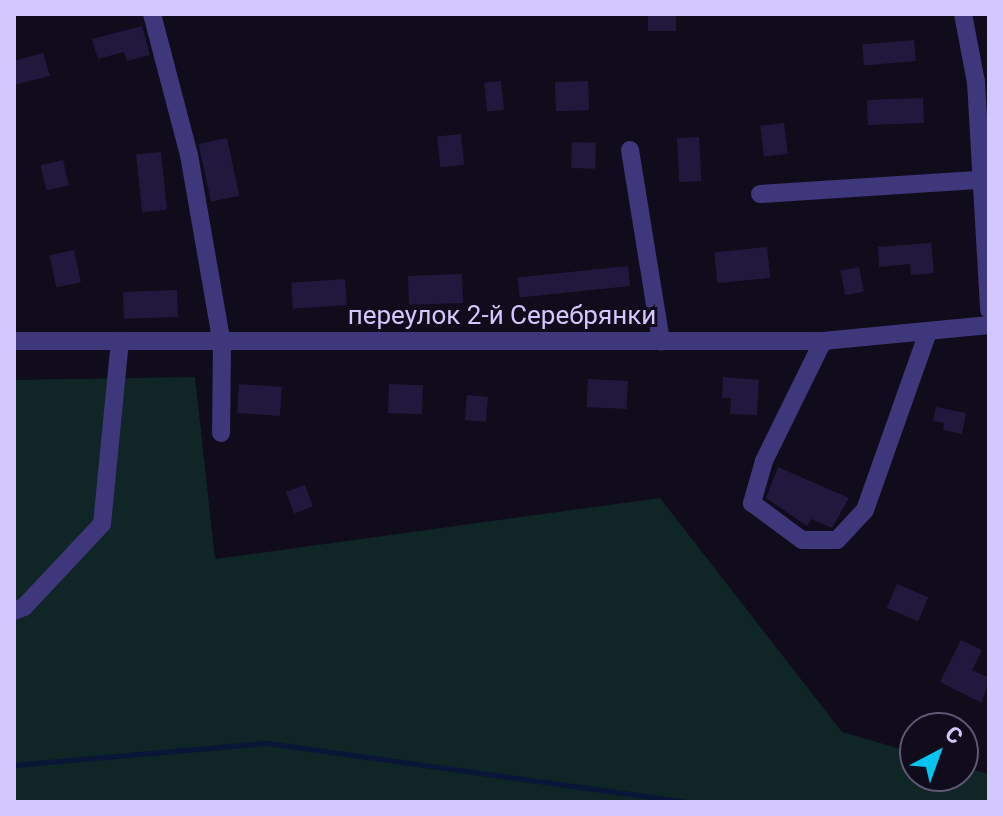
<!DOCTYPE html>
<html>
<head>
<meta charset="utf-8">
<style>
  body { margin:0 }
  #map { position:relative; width:1003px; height:816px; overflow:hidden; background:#100c1c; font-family:Roboto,sans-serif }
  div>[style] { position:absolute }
  .green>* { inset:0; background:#0f2526 }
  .stream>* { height:5px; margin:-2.5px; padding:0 2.5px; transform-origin:2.5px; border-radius:2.5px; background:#091638 }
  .building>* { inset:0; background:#22183d; transform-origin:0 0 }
  .minor>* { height:18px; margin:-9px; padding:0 9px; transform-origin:9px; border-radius:9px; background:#3f377b }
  span { translate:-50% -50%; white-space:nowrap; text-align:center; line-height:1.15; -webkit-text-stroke:6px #100c1c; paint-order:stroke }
  .street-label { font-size:26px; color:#d2c8fe }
  .frame { position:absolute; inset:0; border:16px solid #d2c8fe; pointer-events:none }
  .north { position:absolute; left:899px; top:712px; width:80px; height:80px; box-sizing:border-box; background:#100c1c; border:2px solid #5e5776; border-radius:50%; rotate:41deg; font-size:22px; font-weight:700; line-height:32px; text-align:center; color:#d2c8fe }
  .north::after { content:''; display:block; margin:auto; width:28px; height:36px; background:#03c5ef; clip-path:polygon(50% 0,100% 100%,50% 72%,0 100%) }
</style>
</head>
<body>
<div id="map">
  <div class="green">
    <div style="clip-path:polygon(195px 377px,215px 559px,660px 498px,842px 732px,915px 753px,915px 776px,963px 776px,963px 767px,989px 774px,989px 802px,14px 802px,14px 380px)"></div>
  </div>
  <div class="stream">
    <div style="left:14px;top:765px;width:254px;rotate:-5deg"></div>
    <div style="left:267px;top:743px;width:422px;rotate:8deg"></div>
  </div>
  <div class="building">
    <div style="left:648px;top:14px;width:28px;height:17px"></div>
    <div style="clip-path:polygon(142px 26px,150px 55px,127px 61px,124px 52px,98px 59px,92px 39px)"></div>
    <div style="left:914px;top:40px;width:21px;height:52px;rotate:85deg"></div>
    <div style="clip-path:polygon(43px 53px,50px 76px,14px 85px,14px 61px)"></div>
    <div style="left:501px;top:81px;width:29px;height:17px;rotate:84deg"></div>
    <div style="left:588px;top:81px;width:29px;height:33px;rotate:88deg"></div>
    <div style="left:923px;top:98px;width:25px;height:56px;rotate:88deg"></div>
    <div style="left:784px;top:123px;width:31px;height:24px;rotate:83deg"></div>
    <div style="left:461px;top:134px;width:31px;height:24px;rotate:84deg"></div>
    <div style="left:699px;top:137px;width:44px;height:22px;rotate:87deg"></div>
    <div style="left:227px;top:138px;width:59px;height:29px;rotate:78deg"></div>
    <div style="left:572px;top:142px;width:24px;height:26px;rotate:2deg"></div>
    <div style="left:161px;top:152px;width:58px;height:25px;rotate:84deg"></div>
    <div style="left:63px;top:160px;width:26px;height:23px;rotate:77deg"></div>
    <div style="clip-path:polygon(931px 243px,934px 273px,911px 275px,910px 264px,879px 267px,878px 247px)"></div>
    <div style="left:767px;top:247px;width:31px;height:53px;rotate:84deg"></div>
    <div style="left:74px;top:250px;width:33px;height:25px;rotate:78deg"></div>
    <div style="left:628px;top:266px;width:20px;height:111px;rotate:84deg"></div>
    <div style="left:859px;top:267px;width:25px;height:19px;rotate:79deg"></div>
    <div style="left:462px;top:274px;width:29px;height:54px;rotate:88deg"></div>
    <div style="left:345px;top:279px;width:26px;height:54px;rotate:86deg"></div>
    <div style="left:177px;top:290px;width:27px;height:54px;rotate:88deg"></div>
    <div style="clip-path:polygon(723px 377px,759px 380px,757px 415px,730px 414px,731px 398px,722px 398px)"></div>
    <div style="left:588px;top:379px;width:40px;height:28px;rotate:3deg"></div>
    <div style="left:239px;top:384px;width:43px;height:29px;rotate:4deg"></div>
    <div style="left:389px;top:384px;width:34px;height:29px;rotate:2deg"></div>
    <div style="left:467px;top:395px;width:21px;height:25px;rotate:5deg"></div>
    <div style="clip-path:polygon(936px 407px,966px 413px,962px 434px,943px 430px,944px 423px,933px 421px)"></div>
    <div style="clip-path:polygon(778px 467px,849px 498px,832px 528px,811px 519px,807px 526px,766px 498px)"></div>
    <div style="left:305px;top:485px;width:23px;height:20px;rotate:70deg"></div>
    <div style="left:897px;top:584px;width:34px;height:26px;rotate:23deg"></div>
    <div style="clip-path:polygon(961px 640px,982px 650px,972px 670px,989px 678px,982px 703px,940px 682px)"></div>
  </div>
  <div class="minor">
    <div style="left:152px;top:14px;width:146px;rotate:75.3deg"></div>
    <div style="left:189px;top:155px;width:192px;rotate:80.1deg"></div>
    <div style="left:222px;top:344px;width:89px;rotate:90.6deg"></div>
    <div style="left:963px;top:14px;width:69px;rotate:79.2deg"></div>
    <div style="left:976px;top:82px;width:228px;rotate:86.7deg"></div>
    <div style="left:630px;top:150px;width:194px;rotate:80.8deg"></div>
    <div style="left:760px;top:194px;width:229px;rotate:-3.7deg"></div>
    <div style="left:14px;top:341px;width:809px"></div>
    <div style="left:823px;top:341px;width:167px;rotate:-5.5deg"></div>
    <div style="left:823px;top:341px;width:134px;rotate:116.2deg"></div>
    <div style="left:764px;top:461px;width:44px;rotate:105.9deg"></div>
    <div style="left:752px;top:503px;width:62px;rotate:36.5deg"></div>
    <div style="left:802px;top:540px;width:35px"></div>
    <div style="left:837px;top:540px;width:41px;rotate:-47deg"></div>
    <div style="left:865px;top:510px;width:189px;rotate:-70.5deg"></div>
    <div style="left:14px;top:611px;width:11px;rotate:-22deg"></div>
    <div style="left:24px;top:607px;width:114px;rotate:-46.8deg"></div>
    <div style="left:102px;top:524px;width:184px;rotate:-84.4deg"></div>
  </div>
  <div class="street-label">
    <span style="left:502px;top:316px">переулок 2-й Серебрянки</span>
  </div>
  <div class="frame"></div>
  <div class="north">С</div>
</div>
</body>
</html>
